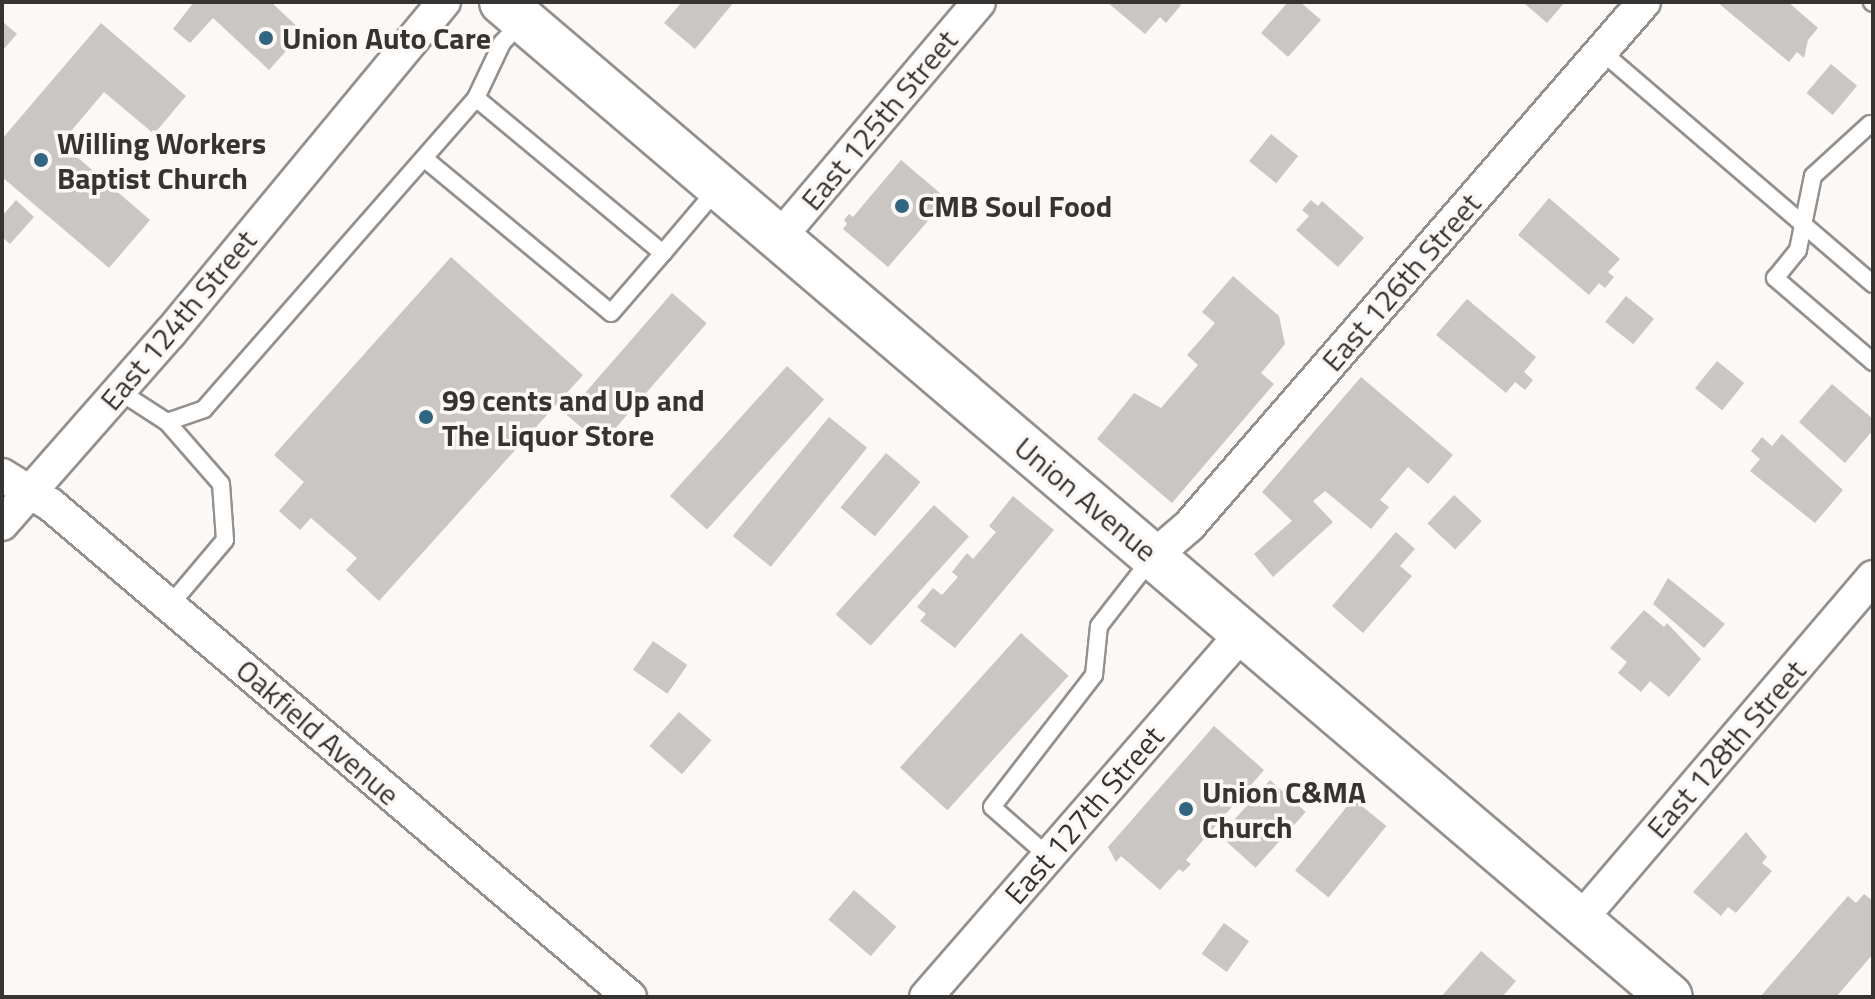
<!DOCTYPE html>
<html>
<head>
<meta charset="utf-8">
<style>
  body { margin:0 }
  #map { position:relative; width:1875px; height:999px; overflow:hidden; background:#fbf8f6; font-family:"Titillium Web",sans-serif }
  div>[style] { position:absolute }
  .building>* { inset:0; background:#cac6c4; transform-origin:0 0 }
  .roads { filter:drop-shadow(2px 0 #93908e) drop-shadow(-2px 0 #93908e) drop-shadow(0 2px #93908e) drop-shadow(0 -2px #93908e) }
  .lane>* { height:16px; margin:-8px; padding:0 8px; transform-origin:8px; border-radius:8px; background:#fff }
  .street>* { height:32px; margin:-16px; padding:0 16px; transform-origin:16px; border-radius:16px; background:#fff }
  .secondary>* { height:44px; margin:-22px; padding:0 22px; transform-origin:22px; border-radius:22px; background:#fff }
  .dots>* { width:22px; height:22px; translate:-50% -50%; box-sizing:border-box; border:4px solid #fbf8f6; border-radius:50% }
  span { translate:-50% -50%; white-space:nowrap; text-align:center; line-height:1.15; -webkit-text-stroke:7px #fbf8f6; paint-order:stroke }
  .poi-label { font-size:30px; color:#353433; font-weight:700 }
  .left { translate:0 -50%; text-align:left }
  .street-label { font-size:30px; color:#353433 }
  .frame { position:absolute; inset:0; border:4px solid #353433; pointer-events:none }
</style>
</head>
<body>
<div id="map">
  <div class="building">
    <div style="clip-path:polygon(194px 2px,271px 2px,303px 32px,269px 70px,213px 18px,190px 43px,173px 29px)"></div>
    <div style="clip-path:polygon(682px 2px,734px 2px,695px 49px,664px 23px)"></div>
    <div style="clip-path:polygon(1107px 2px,1177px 2px,1181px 5px,1166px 23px,1160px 17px,1145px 34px)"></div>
    <div style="clip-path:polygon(1288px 2px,1300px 2px,1321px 20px,1288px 57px,1261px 33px)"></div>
    <div style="clip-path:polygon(1523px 2px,1565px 2px,1547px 23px)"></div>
    <div style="clip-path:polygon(1717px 2px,1788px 2px,1818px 28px,1808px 40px,1804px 58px,1797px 52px,1789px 62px)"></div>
    <div style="clip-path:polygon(2px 21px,17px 34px,2px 51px)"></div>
    <div style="clip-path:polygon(101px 23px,186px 96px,154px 134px,104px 92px,61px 143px,150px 220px,109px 268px,2px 177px,2px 139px)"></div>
    <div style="left:1831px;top:64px;width:34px;height:38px;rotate:40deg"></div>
    <div style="left:1271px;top:134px;width:35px;height:35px;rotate:39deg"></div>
    <div style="clip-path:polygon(901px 160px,947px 199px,888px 267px,843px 229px,847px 224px,844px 220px,849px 214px,853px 217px)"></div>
    <div style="clip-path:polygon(1549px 198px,1620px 259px,1608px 272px,1614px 277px,1605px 288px,1599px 283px,1589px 295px,1518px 235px)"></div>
    <div style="clip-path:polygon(16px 200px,34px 217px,10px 244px,2px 237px,2px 216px)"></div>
    <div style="clip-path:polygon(1311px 200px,1318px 206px,1322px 201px,1364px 238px,1338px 267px,1296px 230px,1309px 216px,1302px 210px)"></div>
    <div style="clip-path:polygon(451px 257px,583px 375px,379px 601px,346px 570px,357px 558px,311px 518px,300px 530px,279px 511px,304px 482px,274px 455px)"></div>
    <div style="clip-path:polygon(1233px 276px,1279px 316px,1285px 344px,1261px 373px,1274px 384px,1172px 503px,1097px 439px,1134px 393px,1161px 408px,1198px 365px,1187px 355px,1215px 323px,1202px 312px)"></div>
    <div style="left:672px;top:293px;width:46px;height:161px;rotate:41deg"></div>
    <div style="left:1626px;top:296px;width:36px;height:33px;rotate:39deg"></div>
    <div style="clip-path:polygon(1467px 299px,1536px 357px,1524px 372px,1533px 380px,1525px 390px,1515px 382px,1506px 393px,1436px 335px)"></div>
    <div style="left:1717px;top:361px;width:35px;height:35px;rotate:39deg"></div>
    <div style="left:787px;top:366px;width:50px;height:175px;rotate:42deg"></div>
    <div style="clip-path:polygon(1361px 377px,1453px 455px,1428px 484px,1408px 467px,1380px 500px,1389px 507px,1371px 529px,1325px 491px,1313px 501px,1333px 522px,1273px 577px,1254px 554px,1292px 521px,1262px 492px)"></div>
    <div style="clip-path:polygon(1832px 384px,1873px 419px,1873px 430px,1845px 463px,1799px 422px)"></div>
    <div style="left:829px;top:417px;width:49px;height:153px;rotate:39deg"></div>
    <div style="clip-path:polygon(1782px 434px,1843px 490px,1815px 523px,1750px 471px,1760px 459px,1751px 451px,1762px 437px,1772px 446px)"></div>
    <div style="left:886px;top:453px;width:45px;height:71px;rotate:40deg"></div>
    <div style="left:1454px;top:495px;width:38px;height:39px;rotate:43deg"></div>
    <div style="clip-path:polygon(1013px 496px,1054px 530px,955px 648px,920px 621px,926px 614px,917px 607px,933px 588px,942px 595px,958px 577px,952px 572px,967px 553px,973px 559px,996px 532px,989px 526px)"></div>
    <div style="left:934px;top:505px;width:47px;height:147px;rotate:42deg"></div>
    <div style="clip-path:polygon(1396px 532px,1415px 549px,1400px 566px,1412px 576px,1363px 633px,1332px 606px)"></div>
    <div style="clip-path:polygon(1668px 578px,1725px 624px,1704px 648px,1653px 604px)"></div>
    <div style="clip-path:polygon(1644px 610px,1664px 627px,1667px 623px,1701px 659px,1669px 697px,1650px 681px,1641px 692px,1618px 673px,1627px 662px,1610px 648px)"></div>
    <div style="left:1021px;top:633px;width:64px;height:181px;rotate:42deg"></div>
    <div style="left:653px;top:641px;width:42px;height:35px;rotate:35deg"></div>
    <div style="left:679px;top:712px;width:43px;height:45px;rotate:41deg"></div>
    <div style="clip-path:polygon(1214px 726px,1264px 770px,1186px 860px,1191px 864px,1183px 872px,1179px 869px,1160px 890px,1121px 856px,1116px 862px,1108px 847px)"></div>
    <div style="left:1270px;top:780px;width:48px;height:75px;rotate:42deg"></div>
    <div style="left:1353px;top:799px;width:43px;height:92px;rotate:39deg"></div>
    <div style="clip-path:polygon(1746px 832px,1767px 857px,1762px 863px,1772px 871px,1736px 913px,1728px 907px,1721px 916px,1693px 892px)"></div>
    <div style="left:854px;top:890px;width:56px;height:39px;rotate:41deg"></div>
    <div style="clip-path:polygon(1864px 894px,1873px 901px,1873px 954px,1836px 997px,1760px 997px,1848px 896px,1856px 903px)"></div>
    <div style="left:1224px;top:923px;width:31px;height:38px;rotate:36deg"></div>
    <div style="clip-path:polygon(1481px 951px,1516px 981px,1502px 997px,1441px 997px)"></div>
  </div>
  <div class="roads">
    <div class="lane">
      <div style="left:1872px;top:2px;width:1px;rotate:45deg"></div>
      <div style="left:522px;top:22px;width:29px;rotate:134deg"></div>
      <div style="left:502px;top:43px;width:61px;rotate:115.3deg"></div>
      <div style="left:476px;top:98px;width:243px;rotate:39.7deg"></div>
      <div style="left:663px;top:253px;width:84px;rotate:-49.8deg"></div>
      <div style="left:1601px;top:51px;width:358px;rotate:40.6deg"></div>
      <div style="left:1870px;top:124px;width:77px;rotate:137.6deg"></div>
      <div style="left:1813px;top:176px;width:76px;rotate:101.5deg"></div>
      <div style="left:1798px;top:250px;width:36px;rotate:129deg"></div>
      <div style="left:1775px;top:278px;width:129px;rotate:40.6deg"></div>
      <div style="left:425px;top:159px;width:241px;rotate:39.6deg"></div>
      <div style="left:611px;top:313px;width:79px;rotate:-49.1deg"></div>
      <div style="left:119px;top:391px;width:57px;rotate:32.9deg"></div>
      <div style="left:167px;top:422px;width:39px;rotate:-19deg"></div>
      <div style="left:204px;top:409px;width:413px;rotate:-48.8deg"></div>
      <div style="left:167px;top:422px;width:82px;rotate:48.9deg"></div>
      <div style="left:221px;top:484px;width:56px;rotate:85.9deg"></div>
      <div style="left:225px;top:540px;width:85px;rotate:130.2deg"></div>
      <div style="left:1048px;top:856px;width:74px;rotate:-138.8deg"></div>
      <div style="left:992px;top:807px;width:167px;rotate:-52.3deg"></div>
      <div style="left:1094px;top:675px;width:49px;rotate:-84.2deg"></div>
      <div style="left:1099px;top:626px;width:86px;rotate:-52.1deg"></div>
    </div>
    <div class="street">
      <div style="left:779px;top:238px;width:309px;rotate:-49.7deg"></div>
      <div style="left:2px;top:475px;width:57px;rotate:31.5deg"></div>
      <div style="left:51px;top:505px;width:760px;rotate:40.36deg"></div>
      <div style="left:2px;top:524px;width:254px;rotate:-48.7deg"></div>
      <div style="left:170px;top:333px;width:430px;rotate:-50.4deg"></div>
      <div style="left:1153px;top:557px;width:48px;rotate:-40.7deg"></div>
      <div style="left:1189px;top:526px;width:694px;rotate:-49.03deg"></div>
      <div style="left:1580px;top:920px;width:451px;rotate:-49.5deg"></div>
      <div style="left:926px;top:997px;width:482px;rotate:-49deg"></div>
    </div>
    <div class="secondary">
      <div style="left:502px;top:2px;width:1534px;rotate:40.43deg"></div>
    </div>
  </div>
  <div class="dots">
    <div style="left:266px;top:38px;background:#316581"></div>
    <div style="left:41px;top:160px;background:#316581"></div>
    <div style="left:902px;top:206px;background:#316581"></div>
    <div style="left:426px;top:417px;background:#316581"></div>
    <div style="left:1186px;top:809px;background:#316581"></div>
  </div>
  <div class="poi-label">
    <span class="left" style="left:282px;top:38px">Union Auto Care</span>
    <span class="left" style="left:57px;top:160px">Willing Workers<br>Baptist Church</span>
    <span class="left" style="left:918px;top:206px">CMB Soul Food</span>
    <span class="left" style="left:442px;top:417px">99 cents and Up and<br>The Liquor Store</span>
    <span class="left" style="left:1202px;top:809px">Union C&amp;MA<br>Church</span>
  </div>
  <div class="street-label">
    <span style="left:879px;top:120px;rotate:-50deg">East 125th Street</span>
    <span style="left:1401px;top:282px;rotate:-49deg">East 126th Street</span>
    <span style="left:178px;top:320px;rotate:-50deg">East 124th Street</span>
    <span style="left:1086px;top:499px;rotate:40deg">Union Avenue</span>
    <span style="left:318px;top:732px;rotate:41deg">Oakfield Avenue</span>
    <span style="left:1726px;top:749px;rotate:-49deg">East 128th Street</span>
    <span style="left:1084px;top:815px;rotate:-49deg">East 127th Street</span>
  </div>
  <div class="frame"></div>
</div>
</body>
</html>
